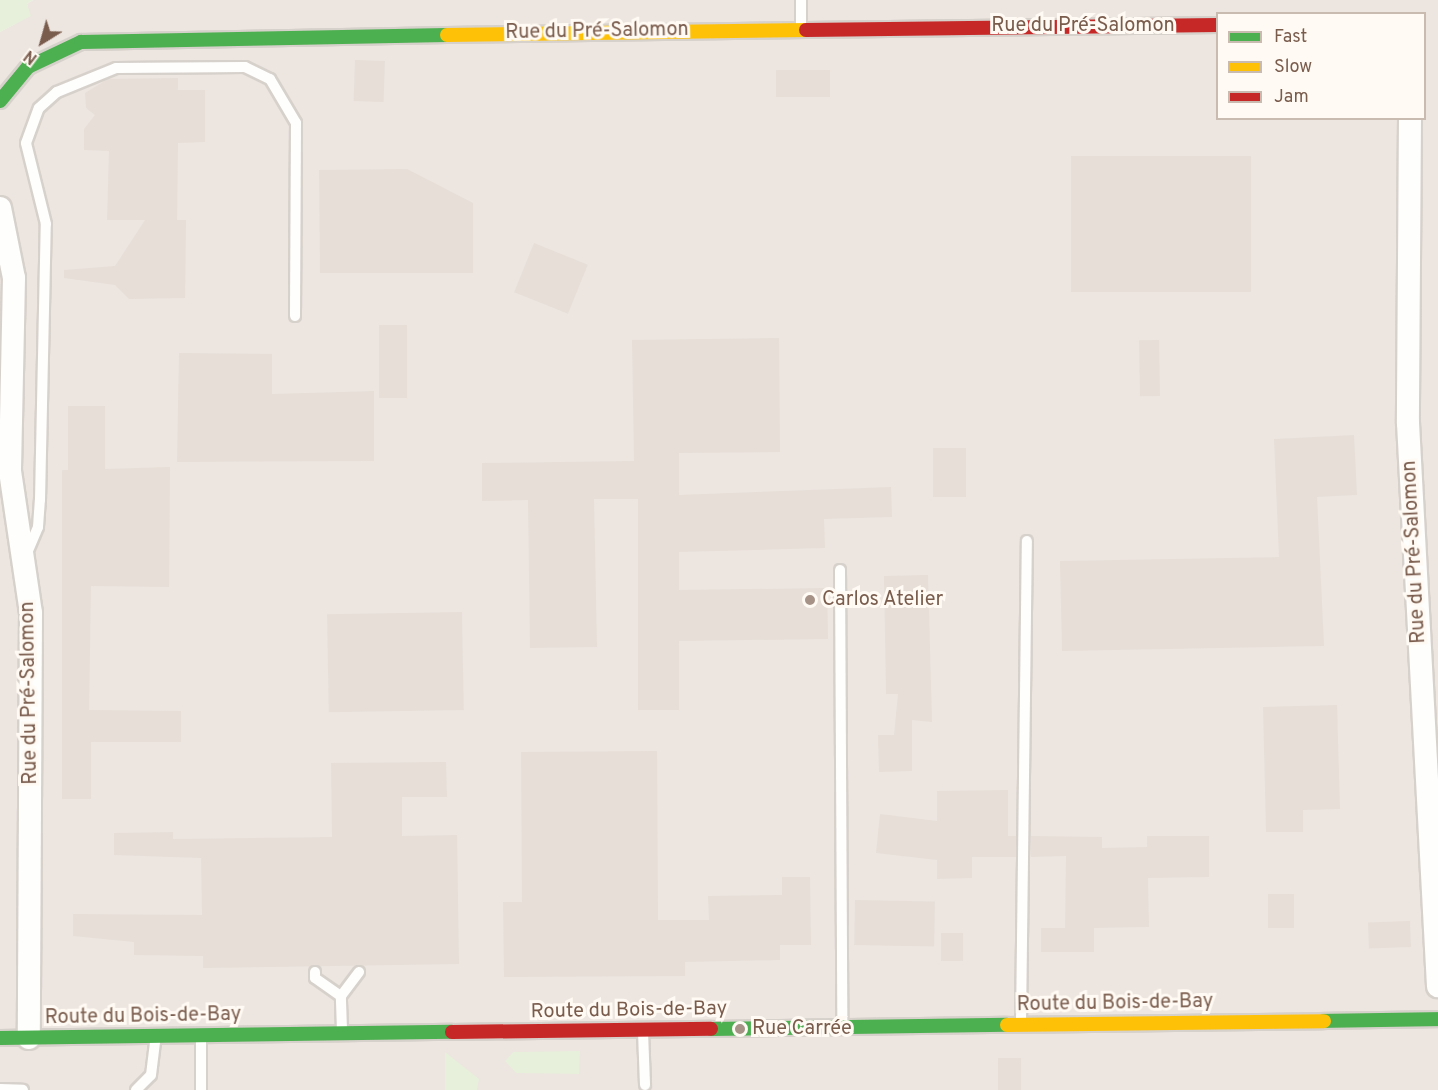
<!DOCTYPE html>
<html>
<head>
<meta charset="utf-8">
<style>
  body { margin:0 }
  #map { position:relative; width:1438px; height:1090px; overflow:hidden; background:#f9f5f0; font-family:Overpass,sans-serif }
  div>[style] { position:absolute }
  .industrial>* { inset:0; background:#ede5e0 }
  .green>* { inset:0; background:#e7f0db }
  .building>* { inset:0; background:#e6ded7; transform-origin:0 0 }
  .roads { filter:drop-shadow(2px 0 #d7d1cb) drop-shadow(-2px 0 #d7d1cb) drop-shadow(0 2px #d7d1cb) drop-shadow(0 -2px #d7d1cb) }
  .lane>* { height:10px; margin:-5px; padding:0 5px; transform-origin:5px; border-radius:5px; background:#fefefd }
  .street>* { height:22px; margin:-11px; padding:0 11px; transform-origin:11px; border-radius:11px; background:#fefefd }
  .fast>* { height:14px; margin:-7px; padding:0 7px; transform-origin:7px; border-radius:7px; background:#4caf50 }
  .slow>* { height:14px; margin:-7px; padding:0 7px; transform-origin:7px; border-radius:7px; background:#ffc107 }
  .jam>* { height:14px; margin:-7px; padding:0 7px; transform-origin:7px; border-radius:7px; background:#c62828 }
  .dots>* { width:16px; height:16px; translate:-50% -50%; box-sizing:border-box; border:3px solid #fffaf3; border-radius:50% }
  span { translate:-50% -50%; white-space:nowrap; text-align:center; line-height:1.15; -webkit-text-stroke:6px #fffaf3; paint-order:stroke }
  .street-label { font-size:20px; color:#7a5c4d }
  .poi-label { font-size:20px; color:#7a5c4d }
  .left { translate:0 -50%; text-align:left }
  .legend { position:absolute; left:1216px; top:12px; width:210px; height:108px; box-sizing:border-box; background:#fffaf3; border:2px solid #cabbb1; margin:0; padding:8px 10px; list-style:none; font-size:18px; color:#7a5c4d }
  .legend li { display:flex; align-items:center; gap:12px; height:30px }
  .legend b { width:30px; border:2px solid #cabbb1 }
  .north { position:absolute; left:12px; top:12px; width:60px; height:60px; -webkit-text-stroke:4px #fffaf3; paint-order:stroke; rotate:217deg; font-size:16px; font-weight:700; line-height:24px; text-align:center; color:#7a5c4d }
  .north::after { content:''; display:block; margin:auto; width:21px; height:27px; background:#7a5c4d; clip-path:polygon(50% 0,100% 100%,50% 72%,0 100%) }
</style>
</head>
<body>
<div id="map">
  <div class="industrial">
    <div style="clip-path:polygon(evenodd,33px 0,1438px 0,1438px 1090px,0 1090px,0 32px,30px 16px,27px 4px,33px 0,1218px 14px,1424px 14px,1424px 118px,1218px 118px,1218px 14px)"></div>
  </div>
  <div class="green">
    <div style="clip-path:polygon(0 0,33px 0,27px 4px,31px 16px,0 32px)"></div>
    <div style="clip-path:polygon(580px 1051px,579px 1074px,516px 1073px,505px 1061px,513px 1052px)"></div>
    <div style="clip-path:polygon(445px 1052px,479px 1079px,477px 1090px,445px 1090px)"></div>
  </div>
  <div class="building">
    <div style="left:355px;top:60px;width:30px;height:41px;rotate:2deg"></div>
    <div style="left:776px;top:70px;width:54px;height:27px"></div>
    <div style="clip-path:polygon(178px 78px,178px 90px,205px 90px,205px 142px,178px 143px,177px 220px,186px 220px,185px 298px,129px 299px,115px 285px,64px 278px,64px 270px,115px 266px,145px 220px,107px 220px,109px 151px,84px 150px,84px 129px,95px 115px,86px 108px,85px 93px,108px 79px)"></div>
    <div style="left:1251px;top:156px;width:136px;height:180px;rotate:90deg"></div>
    <div style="clip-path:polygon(407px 169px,473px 203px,473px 273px,320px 273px,319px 170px)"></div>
    <div style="left:534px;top:243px;width:58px;height:53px;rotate:22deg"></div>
    <div style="left:379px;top:325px;width:28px;height:73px"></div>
    <div style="clip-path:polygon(779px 338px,780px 452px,679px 453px,679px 495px,891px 487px,892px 517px,824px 519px,825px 548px,679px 552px,679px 590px,827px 588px,828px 639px,679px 641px,679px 710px,638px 710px,638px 499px,594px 499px,597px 647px,530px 648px,528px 500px,482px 501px,482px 463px,634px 461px,632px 340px)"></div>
    <div style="left:1159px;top:340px;width:56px;height:20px;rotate:89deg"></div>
    <div style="clip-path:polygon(179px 353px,272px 354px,272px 394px,374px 391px,374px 461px,177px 462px)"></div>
    <div style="clip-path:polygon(68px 406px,105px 406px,105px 469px,170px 467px,169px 587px,91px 586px,89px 710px,181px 711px,181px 742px,91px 742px,91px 799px,62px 799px,62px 470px,68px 470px)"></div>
    <div style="clip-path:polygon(1354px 435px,1357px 495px,1317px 497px,1324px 646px,1062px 651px,1060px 561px,1279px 557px,1274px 439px)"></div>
    <div style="left:933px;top:448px;width:33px;height:49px"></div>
    <div style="clip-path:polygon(928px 575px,932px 722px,912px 720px,912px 771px,879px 772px,878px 735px,894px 735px,898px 694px,886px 694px,884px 576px)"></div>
    <div style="left:462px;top:612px;width:98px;height:135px;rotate:89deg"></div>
    <div style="clip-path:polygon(1337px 705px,1340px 809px,1303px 810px,1303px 832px,1266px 832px,1263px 707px)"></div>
    <div style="clip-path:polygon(657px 751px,658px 920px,709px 920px,708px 896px,782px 895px,782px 877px,810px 877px,811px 945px,780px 945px,780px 960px,685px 962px,685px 976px,504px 977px,503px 902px,522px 902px,521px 752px)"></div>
    <div style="clip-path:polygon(446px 762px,447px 797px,402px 797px,402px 836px,457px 835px,459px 964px,203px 968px,203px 956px,134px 955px,134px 942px,73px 936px,73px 914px,202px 915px,201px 858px,114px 855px,114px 833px,173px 832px,173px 839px,332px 837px,331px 763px)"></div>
    <div style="clip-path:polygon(1008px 790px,1008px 836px,1016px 836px,1016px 857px,972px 857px,972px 878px,937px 879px,937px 860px,876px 853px,880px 814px,937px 821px,937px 791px)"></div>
    <div style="clip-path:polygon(1031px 836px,1102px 837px,1102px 848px,1147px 847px,1147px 836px,1209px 836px,1209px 877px,1148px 878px,1149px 927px,1094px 928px,1094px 952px,1041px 952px,1041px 928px,1065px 928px,1066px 856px,1031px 857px)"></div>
    <div style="left:1268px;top:894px;width:26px;height:34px"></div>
    <div style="left:855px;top:900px;width:80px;height:45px;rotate:1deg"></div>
    <div style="left:1410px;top:921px;width:26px;height:42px;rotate:88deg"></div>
    <div style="left:941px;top:933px;width:22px;height:28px"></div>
    <div style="left:998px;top:1058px;width:23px;height:32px"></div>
  </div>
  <div class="roads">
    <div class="lane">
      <div style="left:801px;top:0;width:27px;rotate:90deg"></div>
      <div style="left:27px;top:553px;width:28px;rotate:-67deg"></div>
      <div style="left:38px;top:527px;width:27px;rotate:-86deg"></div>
      <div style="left:40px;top:500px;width:276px;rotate:-88.8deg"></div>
      <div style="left:46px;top:224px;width:83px;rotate:-103.9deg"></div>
      <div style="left:26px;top:143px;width:37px;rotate:-70deg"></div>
      <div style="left:39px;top:108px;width:24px;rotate:-42deg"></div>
      <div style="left:57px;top:92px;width:64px;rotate:-22.1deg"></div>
      <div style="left:116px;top:68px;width:129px;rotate:-0.4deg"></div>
      <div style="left:245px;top:67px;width:28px;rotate:26deg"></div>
      <div style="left:270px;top:79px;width:51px;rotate:59.4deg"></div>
      <div style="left:296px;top:123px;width:193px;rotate:90.3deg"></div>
      <div style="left:840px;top:570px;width:455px;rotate:89.7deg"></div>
      <div style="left:315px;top:972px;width:6px;rotate:90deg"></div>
      <div style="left:315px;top:978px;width:32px;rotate:35deg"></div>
      <div style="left:1021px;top:1022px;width:481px;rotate:-89.3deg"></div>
      <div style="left:342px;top:1030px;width:34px;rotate:-92deg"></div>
      <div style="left:341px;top:996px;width:30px;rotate:-53deg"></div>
      <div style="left:643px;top:1032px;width:53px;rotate:87.8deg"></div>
      <div style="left:201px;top:1039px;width:51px;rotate:90deg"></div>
      <div style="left:0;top:1089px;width:23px;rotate:2deg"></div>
      <div style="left:136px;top:1090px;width:21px;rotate:-45deg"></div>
      <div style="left:151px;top:1075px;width:35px;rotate:-83deg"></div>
    </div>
    <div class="street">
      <div style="left:1410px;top:118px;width:305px;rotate:90.4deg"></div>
      <div style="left:1408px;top:423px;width:564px;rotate:86.95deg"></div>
      <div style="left:0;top:208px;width:71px;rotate:78.7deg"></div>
      <div style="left:14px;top:278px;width:193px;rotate:91.2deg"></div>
      <div style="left:10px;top:471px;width:144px;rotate:81.6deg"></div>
      <div style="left:31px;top:613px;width:425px;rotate:90.3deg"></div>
    </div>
    <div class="fast">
      <div style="left:0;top:101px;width:44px;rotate:-50.5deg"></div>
      <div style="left:28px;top:67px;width:59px;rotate:-25.3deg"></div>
      <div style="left:81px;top:42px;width:366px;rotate:-1.1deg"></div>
      <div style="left:1324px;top:1021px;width:114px;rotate:-1deg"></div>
      <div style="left:711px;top:1029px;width:296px;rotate:-0.8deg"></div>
      <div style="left:0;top:1038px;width:452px;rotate:-0.8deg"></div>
    </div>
    <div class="slow">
      <div style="left:447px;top:35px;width:359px;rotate:-0.8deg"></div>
      <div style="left:1007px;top:1025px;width:317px;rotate:-0.7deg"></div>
    </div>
    <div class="jam">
      <div style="left:806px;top:30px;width:412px;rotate:-0.7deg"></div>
      <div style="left:452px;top:1032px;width:259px;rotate:-0.7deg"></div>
    </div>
  </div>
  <div class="dots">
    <div style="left:810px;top:600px;background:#a69286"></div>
    <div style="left:740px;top:1029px;background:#a69286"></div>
  </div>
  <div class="street-label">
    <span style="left:1083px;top:26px">Rue du Pré-Salomon</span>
    <span style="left:597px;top:32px;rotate:-1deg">Rue du Pré-Salomon</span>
    <span style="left:1415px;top:552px;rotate:-93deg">Rue du Pré-Salomon</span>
    <span style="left:30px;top:693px;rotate:-91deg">Rue du Pré-Salomon</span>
    <span style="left:1115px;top:1004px;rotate:-1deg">Route du Bois-de-Bay</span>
    <span style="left:629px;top:1011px;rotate:-1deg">Route du Bois-de-Bay</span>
    <span style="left:143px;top:1017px;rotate:-1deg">Route du Bois-de-Bay</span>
  </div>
  <div class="poi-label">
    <span class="left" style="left:822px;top:600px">Carlos Atelier</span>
    <span class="left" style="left:752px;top:1029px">Rue Carrée</span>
  </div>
  <ul class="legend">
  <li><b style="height:8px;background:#4caf50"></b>Fast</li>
  <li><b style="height:8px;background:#ffc107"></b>Slow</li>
  <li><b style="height:8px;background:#c62828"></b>Jam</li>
  </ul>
  <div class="north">N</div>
</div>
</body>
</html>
